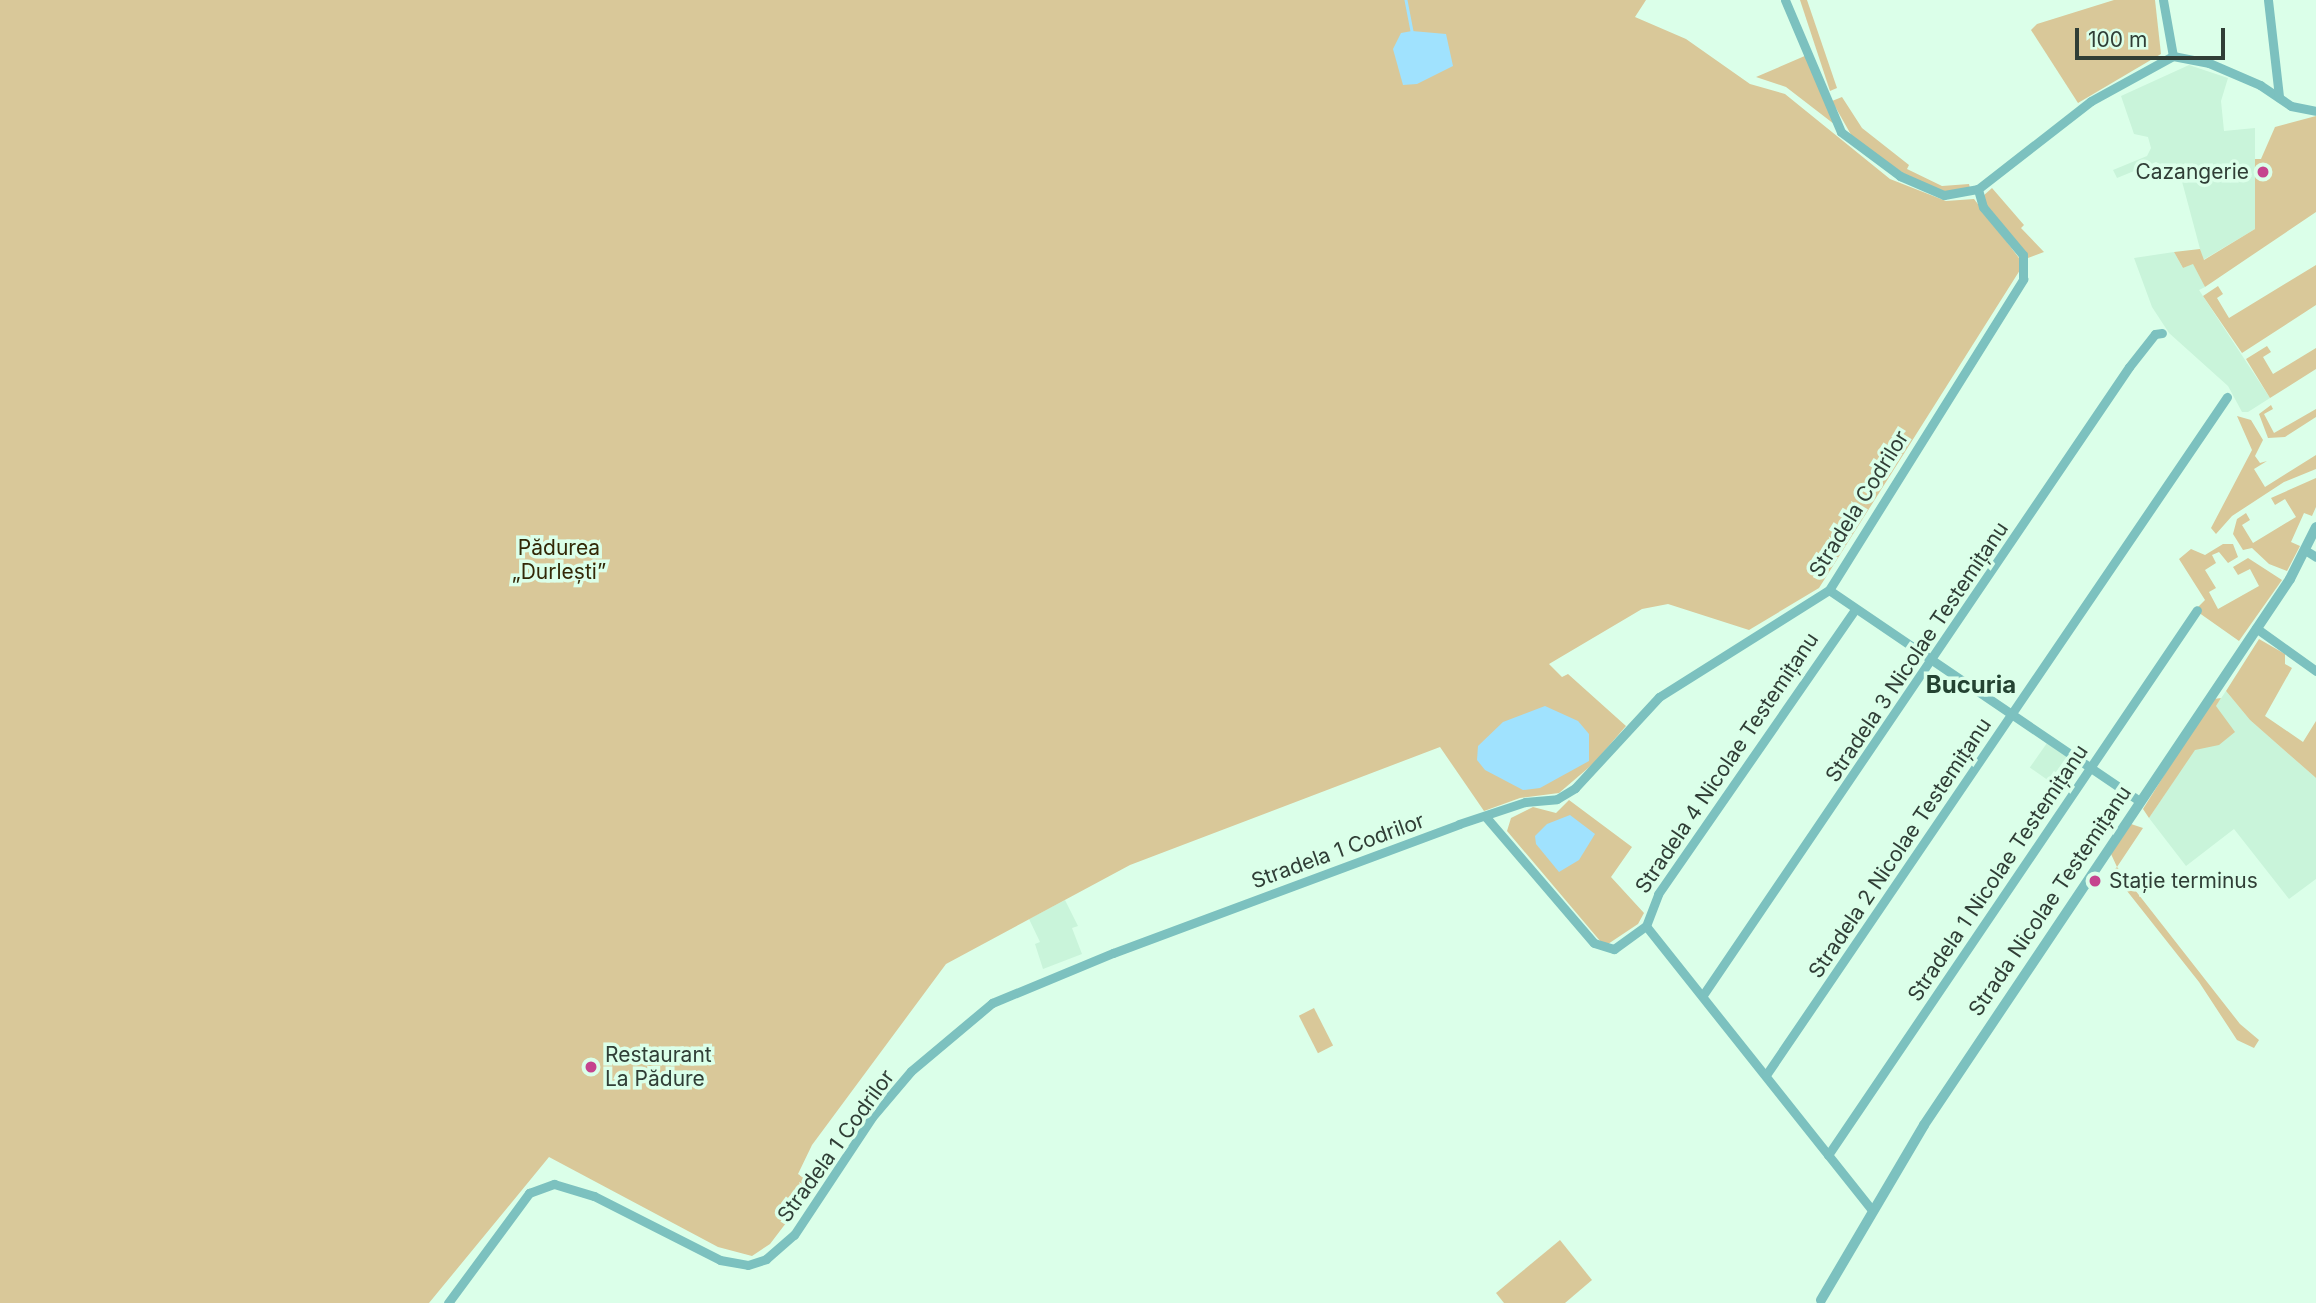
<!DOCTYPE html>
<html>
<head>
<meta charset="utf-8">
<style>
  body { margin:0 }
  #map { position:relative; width:2316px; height:1303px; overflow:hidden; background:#dbffe9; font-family:Inter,sans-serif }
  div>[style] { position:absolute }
  .built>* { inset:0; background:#c9f4da; transform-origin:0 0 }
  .green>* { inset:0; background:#d9c899; transform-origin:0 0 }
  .water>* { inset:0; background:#a0e2fe }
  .stream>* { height:2.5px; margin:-1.25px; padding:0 1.25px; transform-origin:1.25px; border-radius:1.25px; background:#a0e2fe }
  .minor>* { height:9px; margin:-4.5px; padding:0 4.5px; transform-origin:4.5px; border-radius:4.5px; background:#7cc1bf }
  .tertiary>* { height:10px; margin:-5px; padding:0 5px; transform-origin:5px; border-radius:5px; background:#7cc1bf }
  .dots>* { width:19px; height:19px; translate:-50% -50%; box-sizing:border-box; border:4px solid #dbffe9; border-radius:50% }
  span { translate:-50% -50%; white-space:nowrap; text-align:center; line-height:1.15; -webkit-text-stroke:7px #dbffe9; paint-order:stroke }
  .poi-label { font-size:21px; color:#303e36 }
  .right { translate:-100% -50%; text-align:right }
  .left { translate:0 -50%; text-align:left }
  .street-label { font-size:21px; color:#303e36 }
  .park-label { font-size:21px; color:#332807 }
  .quarter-label { font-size:24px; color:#244332; font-weight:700 }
  .scale { position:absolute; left:2075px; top:28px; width:150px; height:32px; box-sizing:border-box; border:4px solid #303e36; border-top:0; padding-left:9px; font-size:21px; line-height:24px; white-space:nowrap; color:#303e36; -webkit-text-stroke:5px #dbffe9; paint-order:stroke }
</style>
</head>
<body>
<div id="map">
  <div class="built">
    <div style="clip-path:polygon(2189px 65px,2228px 78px,2221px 101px,2224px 131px,2255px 128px,2255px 229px,2203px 260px,2180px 174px,2156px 162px,2117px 178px,2113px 170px,2147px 156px,2151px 148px,2148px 137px,2134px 134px,2121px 96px)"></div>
    <div style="clip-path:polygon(2174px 252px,2183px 268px,2193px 263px,2205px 287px,2199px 290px,2270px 398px,2248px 412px,2242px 412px,2228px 386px,2169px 333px,2152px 307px,2134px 258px)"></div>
    <div style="clip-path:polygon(2226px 691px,2250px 720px,2316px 778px,2316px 879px,2289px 899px,2234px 829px,2186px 866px,2149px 818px,2194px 750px,2189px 745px)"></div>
    <div style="left:2047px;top:743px;width:24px;height:30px;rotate:35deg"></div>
    <div style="clip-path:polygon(1065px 900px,1078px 926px,1072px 928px,1082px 954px,1043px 969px,1035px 944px,1040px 942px,1029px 919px)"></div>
  </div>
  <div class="green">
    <div style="clip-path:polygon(0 0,1646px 0,1635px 17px,1686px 39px,1750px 84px,1785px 94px,1890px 179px,1946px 201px,1974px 199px,2019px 258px,2020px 270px,1819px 588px,1749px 630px,1668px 604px,1642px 609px,1549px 664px,1562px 677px,1568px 674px,1626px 726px,1594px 763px,1559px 793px,1520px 798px,1484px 811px,1440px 747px,1130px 865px,946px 964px,812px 1145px,798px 1174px,815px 1185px,770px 1244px,752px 1256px,718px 1247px,549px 1157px,429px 1303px,0 1303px)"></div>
    <div style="clip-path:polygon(1800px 0,1807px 0,1837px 88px,1830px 91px)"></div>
    <div style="clip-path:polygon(2114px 0,2155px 0,2161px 54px,2078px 103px,2031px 30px,2037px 24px)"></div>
    <div style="clip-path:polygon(1807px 55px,1834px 124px,1786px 87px,1756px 77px)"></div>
    <div style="clip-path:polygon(1842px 97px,1862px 128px,1909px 165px,1907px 169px,1942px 186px,1969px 184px,1970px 188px,1946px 192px,1909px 177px,1854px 140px,1832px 101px)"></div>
    <div style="clip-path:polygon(2316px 116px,2316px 212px,2205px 287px,2193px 264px,2183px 268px,2174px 252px,2200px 249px,2204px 260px,2255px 229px,2255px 159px,2261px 159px,2275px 127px)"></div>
    <div style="clip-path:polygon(1992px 188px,2024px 225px,2021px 228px,2044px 252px,2028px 258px,1984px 204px,1983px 196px)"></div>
    <div style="clip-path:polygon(2316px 265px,2316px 305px,2242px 353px,2203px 296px,2218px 286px,2223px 294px,2217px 298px,2229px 318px)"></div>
    <div style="clip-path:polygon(2267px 346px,2271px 352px,2263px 357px,2273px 374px,2316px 348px,2316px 369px,2270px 398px,2246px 359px)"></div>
    <div style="clip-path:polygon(2271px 405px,2273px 409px,2264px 414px,2274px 433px,2316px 409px,2316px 417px,2285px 437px,2268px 438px,2259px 414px)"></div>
    <div style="clip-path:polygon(2237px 416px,2251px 420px,2263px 440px,2255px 456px,2260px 463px,2267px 461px,2254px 469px,2265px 487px,2316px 455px,2316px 469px,2284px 482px,2232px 516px,2216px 534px,2211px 528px,2252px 450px)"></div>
    <div style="clip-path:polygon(2316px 478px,2316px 507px,2312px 516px,2304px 513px,2291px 542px,2300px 546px,2287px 571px,2269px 564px,2252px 548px,2243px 550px,2233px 534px,2237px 519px,2246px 513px,2250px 520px,2242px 525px,2253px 543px,2296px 517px,2285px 499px,2275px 505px,2271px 498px)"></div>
    <div style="clip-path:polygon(2223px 544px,2233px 544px,2238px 557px,2228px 563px,2219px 552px,2212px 555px,2216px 563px,2205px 570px,2216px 588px,2209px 592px,2218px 609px,2259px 586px,2250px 569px,2238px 575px,2233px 567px,2248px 558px,2282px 580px,2239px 641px,2195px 610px,2205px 600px,2179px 559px,2191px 549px,2205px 555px)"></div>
    <div style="clip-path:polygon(2259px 639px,2285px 654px,2285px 664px,2292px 668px,2265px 716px,2303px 742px,2316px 721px,2316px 778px,2250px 720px,2226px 691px)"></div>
    <div style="clip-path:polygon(2221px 698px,2216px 706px,2235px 732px,2219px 745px,2195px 750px,2149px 818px,2143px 809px,2203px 713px,2214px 699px)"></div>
    <div style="clip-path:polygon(1569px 800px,1632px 847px,1611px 877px,1644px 913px,1638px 924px,1608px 944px,1601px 942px,1507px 831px,1511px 818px,1533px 807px,1556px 813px)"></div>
    <div style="clip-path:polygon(2131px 824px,2143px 828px,2117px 867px,2240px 1024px,2259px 1040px,2254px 1048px,2237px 1040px,2199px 982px,2112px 872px,2117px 867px,2111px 854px)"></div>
    <div style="left:1314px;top:1008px;width:42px;height:17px;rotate:63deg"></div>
    <div style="clip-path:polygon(1560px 1240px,1592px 1280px,1565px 1303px,1504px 1303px,1496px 1293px)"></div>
  </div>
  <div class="water">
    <div style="clip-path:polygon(1412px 31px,1446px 34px,1453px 66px,1417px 84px,1403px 85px,1393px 49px,1401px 33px)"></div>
    <div style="clip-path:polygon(1545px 706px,1578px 721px,1589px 734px,1589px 761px,1540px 788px,1523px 790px,1485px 770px,1477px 760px,1478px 746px,1503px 722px)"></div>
    <div style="clip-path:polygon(1570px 815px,1595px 834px,1579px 860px,1559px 872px,1536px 844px,1535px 836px,1547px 824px)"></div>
  </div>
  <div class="stream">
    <div style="left:1406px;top:0;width:32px;rotate:79deg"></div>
  </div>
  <div class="minor">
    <div style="left:1785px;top:0;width:143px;rotate:67deg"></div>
    <div style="left:1841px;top:132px;width:74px;rotate:36.7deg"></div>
    <div style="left:1900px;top:176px;width:48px;rotate:23.4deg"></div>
    <div style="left:1944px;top:195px;width:35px;rotate:-10deg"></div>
    <div style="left:1978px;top:189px;width:143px;rotate:-37.9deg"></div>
    <div style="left:2091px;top:101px;width:94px;rotate:-28.8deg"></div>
    <div style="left:2173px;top:56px;width:37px;rotate:11deg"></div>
    <div style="left:2209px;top:63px;width:56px;rotate:23.3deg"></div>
    <div style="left:2260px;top:85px;width:37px;rotate:34deg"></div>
    <div style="left:2291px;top:106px;width:25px;rotate:11deg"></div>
    <div style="left:2163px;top:0;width:57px;rotate:79.9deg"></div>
    <div style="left:2268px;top:0;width:98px;rotate:83.5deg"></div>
    <div style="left:2305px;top:550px;width:13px;rotate:32deg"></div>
    <div style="left:1829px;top:590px;width:375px;rotate:34.2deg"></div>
    <div style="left:2256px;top:628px;width:74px;rotate:35.6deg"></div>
    <div style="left:1485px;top:816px;width:167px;rotate:49.4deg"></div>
    <div style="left:1594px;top:943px;width:21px;rotate:17deg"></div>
    <div style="left:1614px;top:949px;width:39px;rotate:-36deg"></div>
    <div style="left:1646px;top:926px;width:34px;rotate:-69deg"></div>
    <div style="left:1658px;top:894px;width:346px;rotate:-55.3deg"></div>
    <div style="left:1646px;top:926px;width:362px;rotate:51.5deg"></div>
    <div style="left:1703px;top:995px;width:759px;rotate:-55.85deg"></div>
    <div style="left:2129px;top:367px;width:42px;rotate:-51.8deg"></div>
    <div style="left:2155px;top:334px;width:7px;rotate:-8deg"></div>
    <div style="left:1766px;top:1075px;width:820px;rotate:-55.79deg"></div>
    <div style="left:1828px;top:1155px;width:658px;rotate:-55.9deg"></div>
    <div style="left:448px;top:1303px;width:137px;rotate:-53.6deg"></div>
    <div style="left:529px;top:1193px;width:27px;rotate:-20deg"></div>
    <div style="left:554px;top:1184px;width:42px;rotate:16.7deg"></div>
    <div style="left:594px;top:1196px;width:141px;rotate:26.9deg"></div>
    <div style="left:720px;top:1260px;width:28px;rotate:10deg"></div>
    <div style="left:748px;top:1265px;width:19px;rotate:-18deg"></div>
    <div style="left:766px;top:1259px;width:37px;rotate:-41deg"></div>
    <div style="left:794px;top:1235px;width:141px;rotate:-56.5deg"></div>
    <div style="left:872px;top:1117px;width:60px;rotate:-49.7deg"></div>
    <div style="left:911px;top:1071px;width:106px;rotate:-40deg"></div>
    <div style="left:992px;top:1003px;width:131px;rotate:-22.5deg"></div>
    <div style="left:1113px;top:953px;width:369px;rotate:-20.4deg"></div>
    <div style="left:1459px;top:824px;width:70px;rotate:-18.4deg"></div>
    <div style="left:1525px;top:802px;width:32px;rotate:-5deg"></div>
    <div style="left:1557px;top:799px;width:21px;rotate:-31deg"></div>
    <div style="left:1575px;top:788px;width:124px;rotate:-47.3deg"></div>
    <div style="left:1659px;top:697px;width:201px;rotate:-32.2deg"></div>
    <div style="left:1829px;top:590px;width:367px;rotate:-58deg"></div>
    <div style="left:2023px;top:279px;width:24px;rotate:-90deg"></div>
    <div style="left:2023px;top:255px;width:62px;rotate:-129.8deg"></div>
    <div style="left:1983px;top:207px;width:19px;rotate:-106deg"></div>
  </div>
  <div class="tertiary">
    <div style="left:1821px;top:1300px;width:203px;rotate:-59.5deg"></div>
    <div style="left:1924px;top:1125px;width:657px;rotate:-56.16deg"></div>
    <div style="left:2290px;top:579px;width:58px;rotate:-63.4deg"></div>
  </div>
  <div class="dots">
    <div style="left:2263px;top:172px;background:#c5448e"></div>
    <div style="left:2095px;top:881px;background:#c5448e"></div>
    <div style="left:591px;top:1067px;background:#c5448e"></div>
  </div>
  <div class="poi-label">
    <span class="right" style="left:2249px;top:172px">Cazangerie</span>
    <span class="left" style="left:2109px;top:881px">Stație terminus</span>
    <span class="left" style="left:605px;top:1067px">Restaurant<br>La Pădure</span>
  </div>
  <div class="street-label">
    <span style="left:1859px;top:504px;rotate:-58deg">Stradela Codrilor</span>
    <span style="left:1917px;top:652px;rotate:-56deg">Stradela 3 Nicolae Testemițanu</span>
    <span style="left:1727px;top:763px;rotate:-56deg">Stradela 4 Nicolae Testemițanu</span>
    <span style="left:1900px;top:848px;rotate:-56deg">Stradela 2 Nicolae Testemițanu</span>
    <span style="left:1338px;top:851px;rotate:-20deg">Stradela 1 Codrilor</span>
    <span style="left:1998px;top:873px;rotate:-56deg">Stradela 1 Nicolae Testemițanu</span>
    <span style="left:2050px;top:901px;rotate:-56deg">Strada Nicolae Testemițanu</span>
    <span style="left:836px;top:1146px;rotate:-54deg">Stradela 1 Codrilor</span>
  </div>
  <div class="park-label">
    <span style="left:559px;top:560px">Pădurea<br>„Durlești”</span>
  </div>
  <div class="quarter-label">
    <span style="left:1971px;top:685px">Bucuria</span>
  </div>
  <div class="scale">100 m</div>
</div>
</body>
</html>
